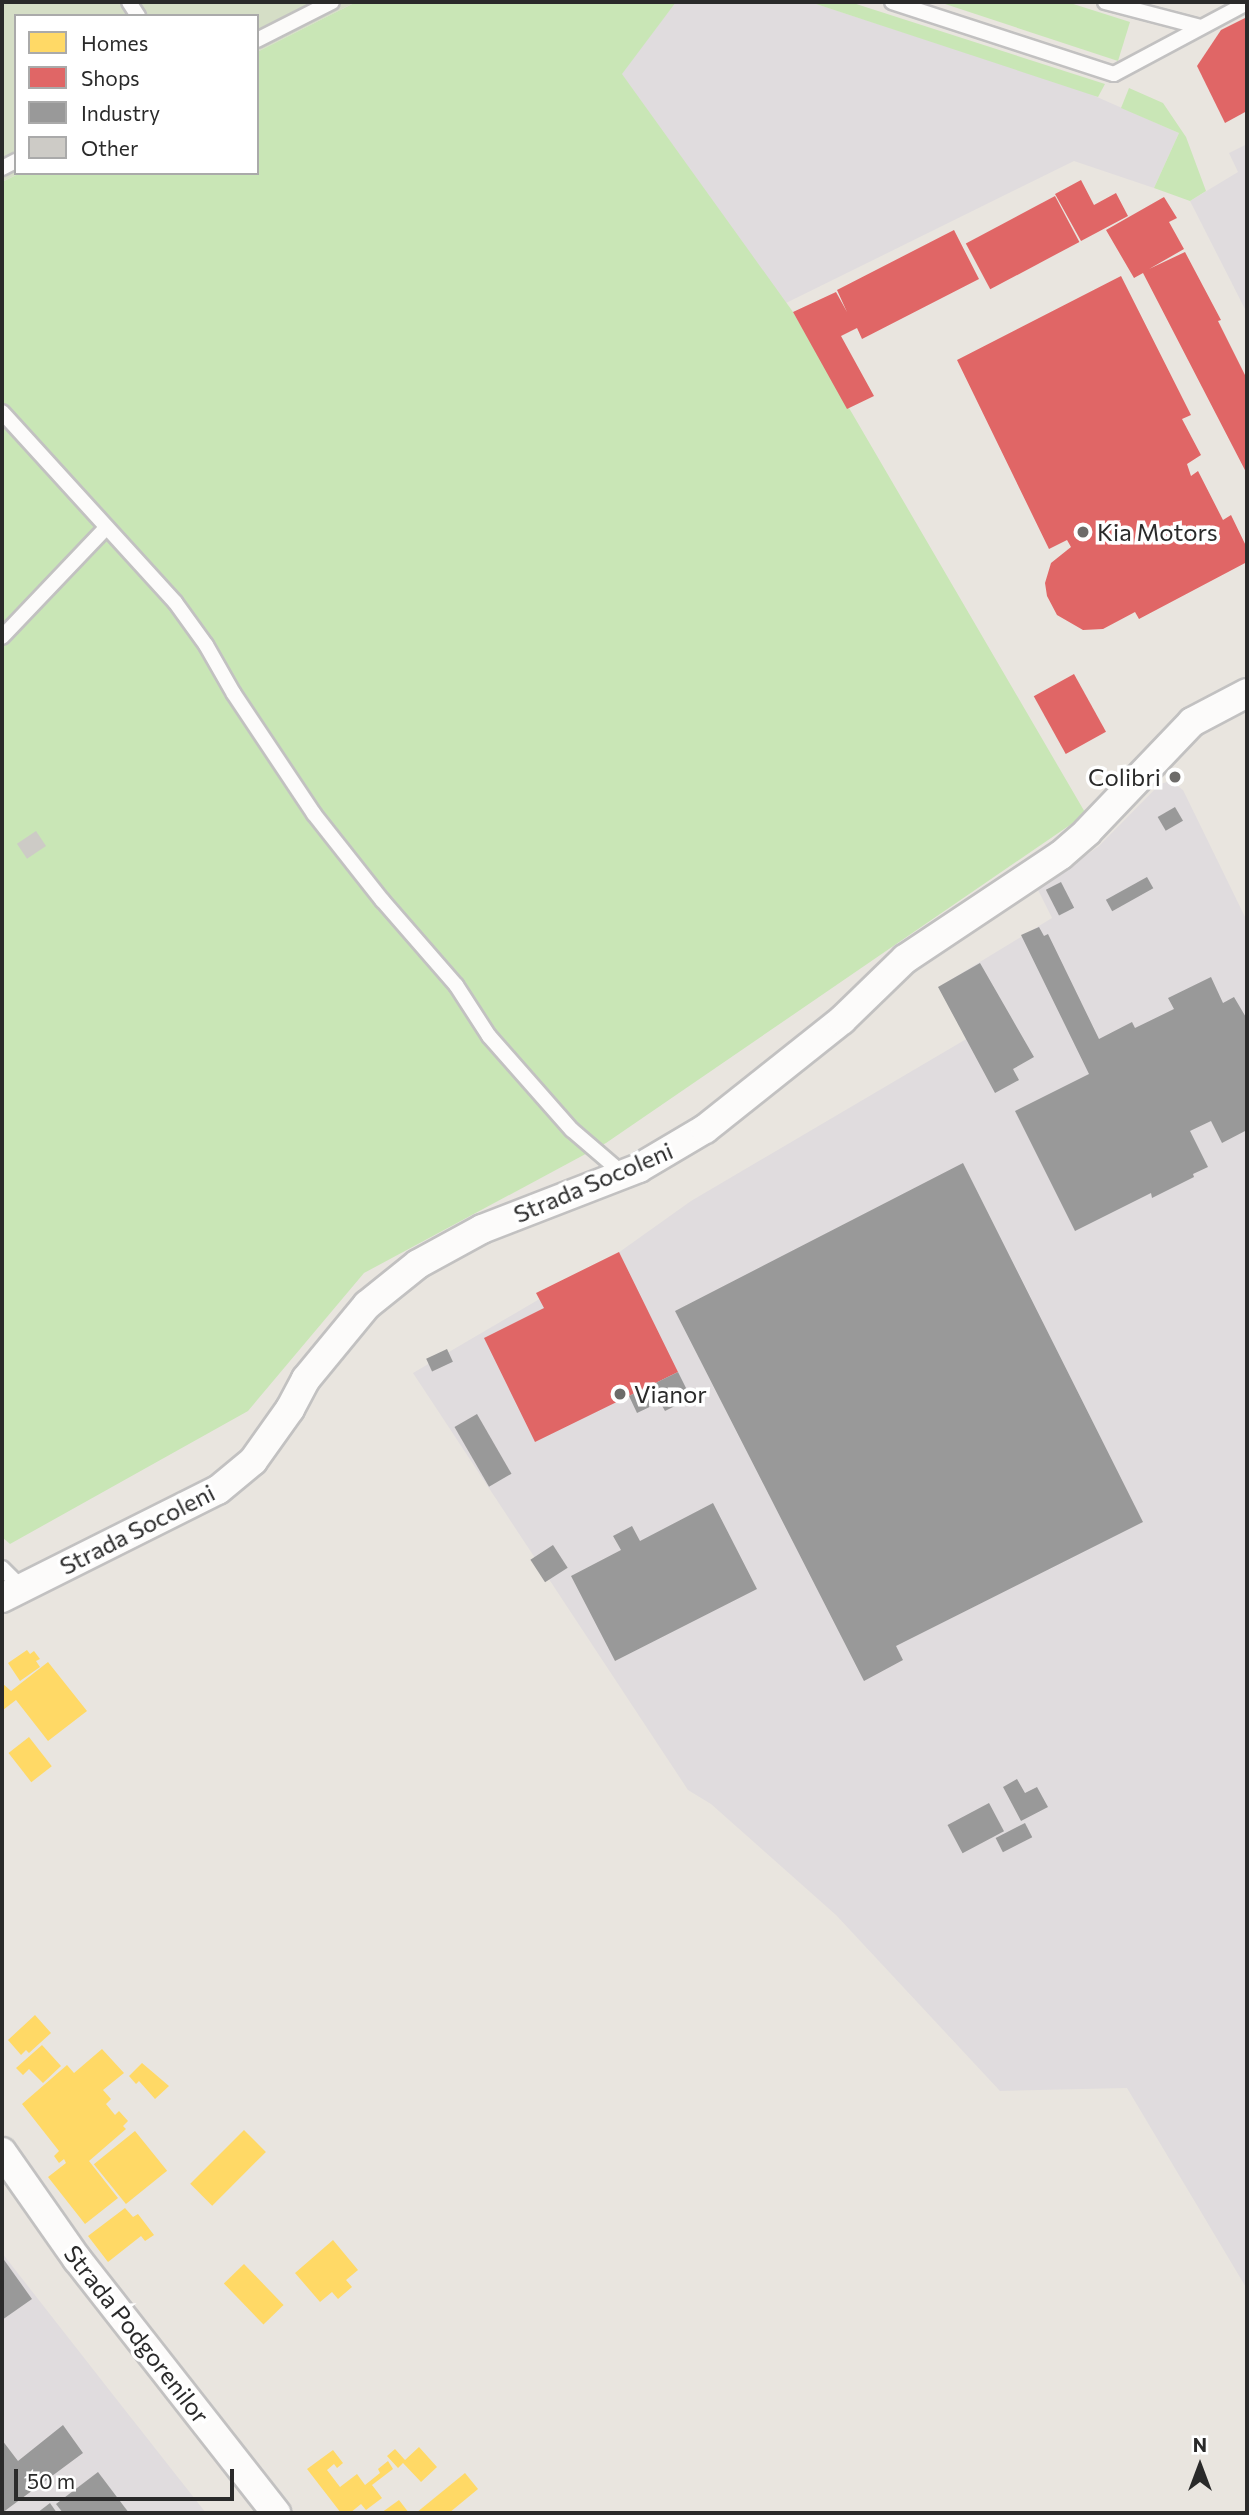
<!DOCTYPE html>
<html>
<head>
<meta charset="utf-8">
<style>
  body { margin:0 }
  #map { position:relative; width:1249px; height:2515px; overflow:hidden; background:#e9e5df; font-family:Commissioner,sans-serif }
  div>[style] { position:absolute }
  .industrial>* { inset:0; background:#e0dcde }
  .green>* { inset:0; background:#c9e6b6 }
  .cemetery>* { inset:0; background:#d5dec6 }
  .homes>* { inset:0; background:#ffd966; transform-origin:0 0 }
  .shops>* { inset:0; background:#e06666; transform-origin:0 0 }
  .industry>* { inset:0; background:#999; transform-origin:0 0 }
  .building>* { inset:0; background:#cdcbc6; transform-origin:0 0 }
  .roads { filter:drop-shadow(2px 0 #c2c1c1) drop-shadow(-2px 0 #c2c1c1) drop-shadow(0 2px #c2c1c1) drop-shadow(0 -2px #c2c1c1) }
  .lane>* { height:14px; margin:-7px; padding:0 7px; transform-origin:7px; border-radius:7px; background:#fcfbfa }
  .street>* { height:28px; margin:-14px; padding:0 14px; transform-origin:14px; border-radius:14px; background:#fcfbfa }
  .dots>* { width:19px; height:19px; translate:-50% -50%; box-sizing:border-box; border:4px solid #fff; border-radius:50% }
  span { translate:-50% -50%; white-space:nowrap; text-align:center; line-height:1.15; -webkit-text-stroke:7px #fff; paint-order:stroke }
  .poi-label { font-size:24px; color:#2a2a2a }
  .left { translate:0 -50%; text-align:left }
  .right { translate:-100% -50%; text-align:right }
  .street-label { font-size:24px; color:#2a2a2a }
  .frame { position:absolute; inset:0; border:4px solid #2a2a2a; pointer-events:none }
  .legend { position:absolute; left:14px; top:14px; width:245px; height:161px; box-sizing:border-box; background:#fff; border:2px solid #aaa; margin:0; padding:9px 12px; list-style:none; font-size:21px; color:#2a2a2a }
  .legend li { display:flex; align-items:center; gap:14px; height:35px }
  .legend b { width:35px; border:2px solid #aaa }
  .north { position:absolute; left:1165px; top:2431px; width:70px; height:70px; -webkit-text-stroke:5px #fff; paint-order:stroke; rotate:0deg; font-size:19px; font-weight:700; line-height:28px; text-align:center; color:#2a2a2a }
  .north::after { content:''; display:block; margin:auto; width:24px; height:32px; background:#2a2a2a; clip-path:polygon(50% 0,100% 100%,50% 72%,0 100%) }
  .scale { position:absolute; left:14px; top:2469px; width:220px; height:32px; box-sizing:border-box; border:4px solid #2a2a2a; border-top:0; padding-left:9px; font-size:21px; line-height:24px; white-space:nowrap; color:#2a2a2a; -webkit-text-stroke:5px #fff; paint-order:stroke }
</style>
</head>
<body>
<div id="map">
  <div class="industrial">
    <div style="clip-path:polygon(676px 2px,810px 2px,1081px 90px,1179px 133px,1154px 188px,1074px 161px,786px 303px,621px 73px)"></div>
    <div style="clip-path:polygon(1247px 144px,1247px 313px,1190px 201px,1238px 172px,1229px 153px)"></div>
    <div style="clip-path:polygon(1171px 781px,1183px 790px,1247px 921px,1247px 2289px,1127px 2088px,1000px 2091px,836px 1915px,711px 1804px,688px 1790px,413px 1373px,618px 1253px,691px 1201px,968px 1038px,942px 985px,1052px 918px,1038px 890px,1099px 846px,1160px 784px)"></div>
    <div style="clip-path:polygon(2px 2253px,110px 2391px,206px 2513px,2px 2513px)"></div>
  </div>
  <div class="green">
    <div style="clip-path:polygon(356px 2px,676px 2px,622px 74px,793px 312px,1086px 814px,606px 1143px,364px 1273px,248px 1411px,10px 1544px,2px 1537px,2px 182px,20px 173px,257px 173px,257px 52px)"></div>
    <div style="clip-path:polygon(810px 2px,850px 2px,1105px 84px,1098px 97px)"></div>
    <div style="clip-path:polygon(939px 2px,1067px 2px,1130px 22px,1118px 61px)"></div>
    <div style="clip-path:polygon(1129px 88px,1163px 103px,1186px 137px,1206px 191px,1190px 201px,1154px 188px,1179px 133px,1121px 108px)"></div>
  </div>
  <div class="cemetery">
    <div style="clip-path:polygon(2px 2px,356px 2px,257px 52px,257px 16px,16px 16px,16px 173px,20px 173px,2px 182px)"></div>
  </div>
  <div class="homes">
    <div style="clip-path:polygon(27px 1650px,30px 1654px,34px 1651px,40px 1659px,36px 1661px,40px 1667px,20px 1681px,8px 1663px)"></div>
    <div style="clip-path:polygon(48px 1662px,87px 1711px,48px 1741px,16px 1700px,3px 1710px,2px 1683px,11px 1691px)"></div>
    <div style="left:29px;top:1737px;width:37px;height:26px;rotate:52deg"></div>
    <div style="clip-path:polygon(35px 2015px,51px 2033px,29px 2053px,26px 2050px,21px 2055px,8px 2040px)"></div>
    <div style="clip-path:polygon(42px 2045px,61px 2066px,43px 2083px,29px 2069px,23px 2075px,16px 2068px)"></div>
    <div style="clip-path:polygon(102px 2049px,124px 2073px,103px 2090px,111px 2099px,106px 2104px,115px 2115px,119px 2111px,128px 2121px,123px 2126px,126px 2129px,89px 2161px,118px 2198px,85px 2224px,48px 2177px,66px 2163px,64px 2159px,59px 2163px,54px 2156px,59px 2151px,22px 2104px,67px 2065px,74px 2073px)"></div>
    <div style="clip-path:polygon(142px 2063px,169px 2086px,155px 2099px,139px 2081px,136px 2084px,129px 2076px)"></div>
    <div style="left:244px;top:2130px;width:31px;height:76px;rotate:45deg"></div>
    <div style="left:135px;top:2131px;width:51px;height:53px;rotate:51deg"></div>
    <div style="clip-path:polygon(125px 2208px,133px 2217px,138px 2214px,154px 2235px,145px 2241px,141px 2236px,108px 2262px,88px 2236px)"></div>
    <div style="clip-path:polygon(333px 2240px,358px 2270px,346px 2280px,352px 2287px,338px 2299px,332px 2292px,320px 2302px,295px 2273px)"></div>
    <div style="left:244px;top:2264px;width:57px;height:28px;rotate:46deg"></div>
    <div style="clip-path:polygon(419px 2447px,437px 2467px,421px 2482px,403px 2463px,398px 2468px,387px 2456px,395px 2449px,405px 2460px)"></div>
    <div style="clip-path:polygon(333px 2450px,343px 2463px,337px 2468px,334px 2464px,327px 2470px,340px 2487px,357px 2474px,365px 2485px,380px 2473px,378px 2469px,388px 2461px,393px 2469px,372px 2485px,382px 2498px,366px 2510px,361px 2504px,350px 2513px,341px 2513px,307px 2469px)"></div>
    <div style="clip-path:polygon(465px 2473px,478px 2489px,449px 2513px,416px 2513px)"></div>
    <div style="clip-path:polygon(399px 2500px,409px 2513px,381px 2513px)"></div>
  </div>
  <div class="shops">
    <div style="clip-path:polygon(1247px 17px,1247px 111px,1225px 123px,1197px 66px,1221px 30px)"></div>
    <div style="clip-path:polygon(1081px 180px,1094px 205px,1116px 193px,1128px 216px,1081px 241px,1055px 194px)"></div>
    <div style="left:1055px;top:196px;width:52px;height:101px;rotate:62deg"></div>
    <div style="clip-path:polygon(1164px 197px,1177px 218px,1169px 222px,1184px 249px,1149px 269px,1185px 252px,1221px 320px,1218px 321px,1247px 379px,1247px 474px,1143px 273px,1134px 278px,1106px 230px)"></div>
    <div style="clip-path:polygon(954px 230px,979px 279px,862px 339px,857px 328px,841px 336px,874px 396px,847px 409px,793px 312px,836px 292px,847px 312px,837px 290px)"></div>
    <div style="clip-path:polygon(1121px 276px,1191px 415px,1182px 419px,1201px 455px,1187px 464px,1191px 476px,1198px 471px,1223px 520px,1231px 515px,1247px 548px,1247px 562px,1139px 619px,1135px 612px,1103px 629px,1083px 630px,1057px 615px,1047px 596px,1045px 583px,1051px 563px,1071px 547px,1067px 540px,1049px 549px,957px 360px)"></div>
    <div style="left:1074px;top:674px;width:66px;height:46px;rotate:61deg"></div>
    <div style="clip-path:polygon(619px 1252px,678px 1372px,535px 1442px,484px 1338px,544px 1308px,536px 1293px)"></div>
  </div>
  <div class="industry">
    <div style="left:1175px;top:807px;width:16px;height:20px;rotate:60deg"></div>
    <div style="left:1147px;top:877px;width:13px;height:47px;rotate:61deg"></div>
    <div style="left:1061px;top:882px;width:29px;height:17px;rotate:63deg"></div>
    <div style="clip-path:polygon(1039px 927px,1044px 936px,1048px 934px,1099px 1039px,1132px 1022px,1135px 1028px,1174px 1009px,1168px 998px,1211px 977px,1223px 1003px,1234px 997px,1247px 1019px,1247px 1130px,1222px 1143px,1211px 1121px,1190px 1131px,1208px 1167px,1193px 1174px,1194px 1177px,1152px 1198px,1151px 1193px,1075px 1231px,1015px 1111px,1089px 1074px,1021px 935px)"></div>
    <div style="clip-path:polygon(980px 963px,1034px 1057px,1013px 1069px,1019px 1080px,995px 1093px,938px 987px)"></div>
    <div style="clip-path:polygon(963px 1163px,1143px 1522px,896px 1646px,903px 1660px,864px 1681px,675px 1311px)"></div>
    <div style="left:447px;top:1349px;width:14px;height:23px;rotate:65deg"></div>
    <div style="clip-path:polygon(678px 1372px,691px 1398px,665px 1411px,660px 1402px,637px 1413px,629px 1396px)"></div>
    <div style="left:477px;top:1414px;width:69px;height:26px;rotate:60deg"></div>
    <div style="clip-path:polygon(713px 1503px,757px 1589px,615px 1661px,571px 1576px,621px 1550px,613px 1536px,632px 1526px,640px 1541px)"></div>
    <div style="left:553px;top:1545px;width:27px;height:27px;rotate:57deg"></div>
    <div style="clip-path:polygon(1017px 1779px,1025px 1793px,1037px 1787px,1048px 1807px,1021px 1821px,1003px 1787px)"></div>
    <div style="left:989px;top:1803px;width:32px;height:47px;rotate:62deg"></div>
    <div style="left:1025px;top:1823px;width:16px;height:33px;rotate:63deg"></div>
    <div style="clip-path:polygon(2px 2257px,32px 2299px,2px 2320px)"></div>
    <div style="clip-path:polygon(63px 2425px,83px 2453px,2px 2513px,2px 2440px,18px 2461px)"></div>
    <div style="clip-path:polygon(98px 2472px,129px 2513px,63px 2513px,56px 2504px)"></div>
    <div style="clip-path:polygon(50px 2503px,57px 2513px,37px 2513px)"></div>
  </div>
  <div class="building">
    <div style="left:36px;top:831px;width:18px;height:23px;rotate:56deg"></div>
  </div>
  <div class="roads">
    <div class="lane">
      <div style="left:129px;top:2px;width:17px;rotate:57deg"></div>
      <div style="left:892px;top:2px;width:233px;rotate:18deg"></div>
      <div style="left:1114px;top:74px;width:151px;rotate:-28.1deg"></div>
      <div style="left:1105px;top:2px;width:99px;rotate:14.6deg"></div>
      <div style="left:257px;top:40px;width:84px;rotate:-26.9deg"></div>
      <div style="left:2px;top:168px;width:16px;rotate:-27deg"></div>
      <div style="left:2px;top:412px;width:257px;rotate:47.7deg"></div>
      <div style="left:175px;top:602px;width:53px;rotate:54.2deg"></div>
      <div style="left:206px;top:645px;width:56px;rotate:60.3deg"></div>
      <div style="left:234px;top:694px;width:144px;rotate:56.3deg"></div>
      <div style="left:314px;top:814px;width:110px;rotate:51.7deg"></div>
      <div style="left:382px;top:900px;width:113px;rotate:49deg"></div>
      <div style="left:456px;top:985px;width:61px;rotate:57.1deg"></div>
      <div style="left:489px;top:1036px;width:125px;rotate:48.6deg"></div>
      <div style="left:572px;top:1130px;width:66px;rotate:40.7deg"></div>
      <div style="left:2px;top:637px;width:149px;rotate:-46.4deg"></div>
      <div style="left:2px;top:1568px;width:28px;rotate:45deg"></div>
    </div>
    <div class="street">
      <div style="left:2px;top:1598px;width:241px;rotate:-26.6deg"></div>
      <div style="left:218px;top:1490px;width:45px;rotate:-39.6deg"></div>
      <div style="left:253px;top:1461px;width:64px;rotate:-54.6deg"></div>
      <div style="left:290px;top:1409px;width:34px;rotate:-62deg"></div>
      <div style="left:306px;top:1379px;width:96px;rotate:-50.5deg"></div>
      <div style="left:367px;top:1305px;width:65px;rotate:-38.8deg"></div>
      <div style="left:418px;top:1264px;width:73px;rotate:-28.7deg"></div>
      <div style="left:482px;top:1229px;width:168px;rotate:-21.2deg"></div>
      <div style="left:639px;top:1168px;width:77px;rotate:-30.6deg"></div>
      <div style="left:705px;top:1129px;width:175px;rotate:-38.5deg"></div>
      <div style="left:842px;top:1020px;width:88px;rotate:-44.1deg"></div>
      <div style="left:905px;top:959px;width:187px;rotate:-33.7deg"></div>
      <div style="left:1061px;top:855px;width:35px;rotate:-41deg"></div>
      <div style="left:1087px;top:832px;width:152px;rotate:-46.3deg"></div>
      <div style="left:1192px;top:722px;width:62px;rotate:-27.8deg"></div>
      <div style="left:2px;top:2152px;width:131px;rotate:55deg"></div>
      <div style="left:77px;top:2259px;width:323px;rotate:51.9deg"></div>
    </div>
  </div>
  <div class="dots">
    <div style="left:1083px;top:532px;background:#6d6b69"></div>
    <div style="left:1175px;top:777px;background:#6d6b69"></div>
    <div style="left:620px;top:1394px;background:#6d6b69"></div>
  </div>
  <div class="poi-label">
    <span class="left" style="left:1097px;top:532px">Kia Motors</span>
    <span class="right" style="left:1161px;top:777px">Colibri</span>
    <span class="left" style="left:634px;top:1394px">Vianor</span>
  </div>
  <div class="street-label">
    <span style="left:593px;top:1182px;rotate:-23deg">Strada Socoleni</span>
    <span style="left:137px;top:1529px;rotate:-27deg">Strada Socoleni</span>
    <span style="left:137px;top:2334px;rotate:52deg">Strada Podgorenilor</span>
  </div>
  <div class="frame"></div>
  <ul class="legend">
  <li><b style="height:19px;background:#ffd966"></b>Homes</li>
  <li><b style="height:19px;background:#e06666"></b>Shops</li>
  <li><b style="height:19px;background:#999"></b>Industry</li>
  <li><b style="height:19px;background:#cdcbc6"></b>Other</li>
  </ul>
  <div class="north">N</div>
  <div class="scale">50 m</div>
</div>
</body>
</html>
